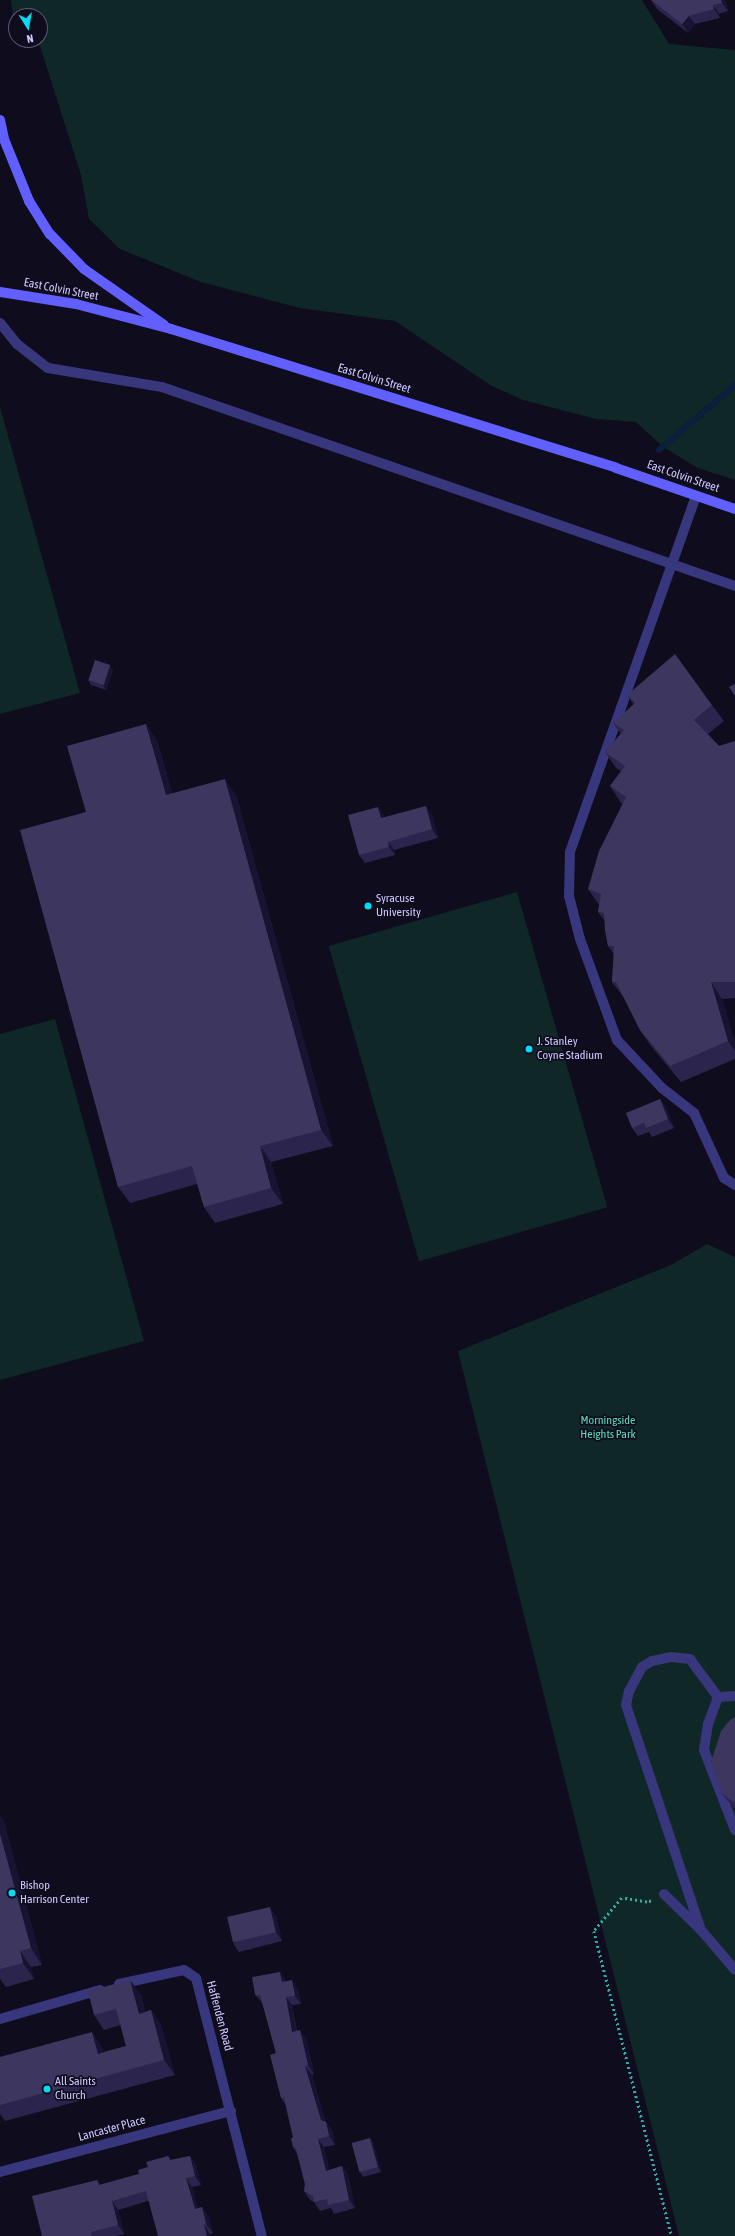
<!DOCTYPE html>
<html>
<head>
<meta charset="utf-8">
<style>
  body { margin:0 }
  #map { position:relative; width:735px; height:2236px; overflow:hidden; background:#0e0c1d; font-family:"Asap Condensed",sans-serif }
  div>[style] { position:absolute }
  .green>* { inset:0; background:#0f2726; transform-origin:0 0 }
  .stream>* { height:6px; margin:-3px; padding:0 3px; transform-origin:3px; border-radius:3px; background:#0a1e3d }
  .path>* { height:2.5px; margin-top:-1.25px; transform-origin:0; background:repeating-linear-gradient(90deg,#2caea5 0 2px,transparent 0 5px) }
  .lane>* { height:10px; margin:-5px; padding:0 5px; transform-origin:5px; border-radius:5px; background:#38367c }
  .street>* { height:10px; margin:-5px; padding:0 5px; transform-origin:5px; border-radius:5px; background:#38367c }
  .secondary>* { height:10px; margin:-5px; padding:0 5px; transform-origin:5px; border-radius:5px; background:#615fff }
  .wall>* { inset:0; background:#2b244c }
  .shaded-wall>* { inset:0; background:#181331 }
  .building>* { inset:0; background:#3d365f; transform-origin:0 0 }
  .dots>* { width:11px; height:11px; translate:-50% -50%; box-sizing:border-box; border:2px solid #0e0c1d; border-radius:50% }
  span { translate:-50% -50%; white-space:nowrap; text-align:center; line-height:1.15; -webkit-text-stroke:3.5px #0e0c1d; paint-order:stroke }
  .street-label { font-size:12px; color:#cec8ff }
  .poi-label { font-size:12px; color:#cec8ff }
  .left { translate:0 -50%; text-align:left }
  .park-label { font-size:12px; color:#55debb }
  .north { position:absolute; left:8px; top:8px; width:40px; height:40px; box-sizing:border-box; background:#0e0c1d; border:1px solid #5b5777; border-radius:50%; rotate:169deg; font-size:11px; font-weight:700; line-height:16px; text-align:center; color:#cec8ff }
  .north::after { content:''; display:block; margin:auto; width:14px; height:18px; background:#00dcf3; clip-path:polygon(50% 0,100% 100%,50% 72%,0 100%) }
</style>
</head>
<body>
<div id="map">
  <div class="green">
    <div style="clip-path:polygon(11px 0,642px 0,669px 44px,735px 50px,735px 480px,698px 468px,663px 447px,636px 422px,596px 419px,523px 400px,490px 385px,395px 321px,300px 308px,201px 282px,120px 249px,89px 219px,81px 175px,40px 46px,35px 40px,40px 40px,40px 16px,16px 16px,16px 19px,13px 16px)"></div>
    <div style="clip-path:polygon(0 407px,80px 693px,0 714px)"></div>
    <div style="left:517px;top:892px;width:328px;height:196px;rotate:74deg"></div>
    <div style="clip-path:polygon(55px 1019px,144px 1341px,0 1380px,0 1034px)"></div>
    <div style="clip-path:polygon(707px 1244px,735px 1257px,735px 2236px,679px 2236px,458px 1351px,671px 1265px)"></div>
  </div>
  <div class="stream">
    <div style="left:659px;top:450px;width:100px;rotate:-40.5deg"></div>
  </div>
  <div class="path">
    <div style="left:651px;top:1901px;width:4px;rotate:166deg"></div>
    <div style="left:647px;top:1902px;width:25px;rotate:-171deg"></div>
    <div style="left:622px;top:1898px;width:43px;rotate:130.3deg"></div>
    <div style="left:594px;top:1931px;width:315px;rotate:75.7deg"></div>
  </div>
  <div class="lane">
    <div style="left:0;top:323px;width:27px;rotate:51deg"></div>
    <div style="left:17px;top:344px;width:39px;rotate:38deg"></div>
    <div style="left:48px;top:368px;width:116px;rotate:9.5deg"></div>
    <div style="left:162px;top:387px;width:607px;rotate:19.15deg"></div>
    <div style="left:696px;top:496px;width:378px;rotate:109.5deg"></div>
    <div style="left:570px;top:852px;width:44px;rotate:91.3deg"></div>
    <div style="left:569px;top:896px;width:44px;rotate:75.7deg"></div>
    <div style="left:580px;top:939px;width:108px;rotate:69.9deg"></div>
    <div style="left:617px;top:1040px;width:66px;rotate:46.8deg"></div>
    <div style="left:662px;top:1088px;width:41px;rotate:38deg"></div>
    <div style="left:694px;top:1113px;width:72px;rotate:65.2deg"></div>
    <div style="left:724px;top:1178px;width:13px;rotate:32deg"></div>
    <div style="left:718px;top:1697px;width:47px;rotate:-126.4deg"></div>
    <div style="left:690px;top:1659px;width:19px;rotate:-174deg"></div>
    <div style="left:671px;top:1657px;width:19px;rotate:168deg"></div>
    <div style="left:652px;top:1661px;width:12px;rotate:149deg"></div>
    <div style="left:642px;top:1667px;width:27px;rotate:118deg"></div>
    <div style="left:629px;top:1691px;width:14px;rotate:102deg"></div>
    <div style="left:626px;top:1705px;width:237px;rotate:71.6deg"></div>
    <div style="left:701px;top:1930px;width:52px;rotate:49.6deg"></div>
    <div style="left:718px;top:1697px;width:29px;rotate:110deg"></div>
    <div style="left:708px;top:1724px;width:26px;rotate:99deg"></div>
    <div style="left:704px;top:1750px;width:86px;rotate:68.8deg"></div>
    <div style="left:718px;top:1697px;width:17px;rotate:-3deg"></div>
    <div style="left:664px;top:1894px;width:50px;rotate:44.2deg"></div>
  </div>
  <div class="street">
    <div style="left:119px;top:1984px;width:66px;rotate:-12.2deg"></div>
    <div style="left:184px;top:1970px;width:14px;rotate:34deg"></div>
    <div style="left:196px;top:1978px;width:266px;rotate:75.7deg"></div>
    <div style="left:0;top:2019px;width:104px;rotate:-16.2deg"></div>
    <div style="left:0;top:2172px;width:239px;rotate:-14.8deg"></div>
  </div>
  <div class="secondary">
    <div style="left:0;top:120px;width:19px;rotate:78deg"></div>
    <div style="left:4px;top:139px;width:67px;rotate:68deg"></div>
    <div style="left:29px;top:201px;width:39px;rotate:58deg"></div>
    <div style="left:50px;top:234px;width:49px;rotate:45.8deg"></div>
    <div style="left:84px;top:269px;width:98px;rotate:35deg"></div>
    <div style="left:0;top:292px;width:77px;rotate:9deg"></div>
    <div style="left:76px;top:304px;width:98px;rotate:14.7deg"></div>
    <div style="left:171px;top:329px;width:466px;rotate:17.3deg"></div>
    <div style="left:616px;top:468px;width:126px;rotate:19deg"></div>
  </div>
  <div class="wall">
    <div style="clip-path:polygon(651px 0,725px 0,728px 11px,719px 14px,720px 18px,695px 24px,688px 33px,657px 9px)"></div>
    <div style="clip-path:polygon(113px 669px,106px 690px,91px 685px,88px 680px)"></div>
    <div style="clip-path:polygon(627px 695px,712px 705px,724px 721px,708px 734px,719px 746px,735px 741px,735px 998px,722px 999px,735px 1043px,735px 1059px,681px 1082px,651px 1046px,640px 1030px,624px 998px,612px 982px,614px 954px,608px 946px,605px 921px,598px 912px,599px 905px,588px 889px,623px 804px,621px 803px,610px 786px,621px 771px,616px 768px,605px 752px,621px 734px,613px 723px,634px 705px)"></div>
    <div style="clip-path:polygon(157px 740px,172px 793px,236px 795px,333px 1146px,271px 1162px,283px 1204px,215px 1223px,204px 1207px,197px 1184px,130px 1203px,118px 1187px,86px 812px)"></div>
    <div style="clip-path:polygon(384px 815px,384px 817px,432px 815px,438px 838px,394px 850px,395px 855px,365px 863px,359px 855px)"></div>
    <div style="clip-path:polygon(660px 1099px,666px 1108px,674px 1128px,652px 1137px,649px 1132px,638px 1136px,632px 1128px)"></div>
    <div style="clip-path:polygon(735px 1717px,735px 1810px,722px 1793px)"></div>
    <div style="clip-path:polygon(0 1816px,4px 1821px,42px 1965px,31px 1967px,34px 1979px,6px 1987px,0 1979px)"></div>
    <div style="clip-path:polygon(276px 1916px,282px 1941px,239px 1952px,233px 1943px)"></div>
    <div style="clip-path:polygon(286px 1980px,286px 1981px,298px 1989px,301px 2004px,292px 2005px,297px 2031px,306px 2038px,314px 2074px,312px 2075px,325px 2121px,332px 2130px,335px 2145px,324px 2147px,329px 2170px,342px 2166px,348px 2175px,355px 2208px,334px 2214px,331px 2208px,320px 2211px,314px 2202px,310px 2200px,304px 2191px,305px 2184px,297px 2154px,293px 2147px,293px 2137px,285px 2104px,281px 2098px,276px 2053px,263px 2004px,255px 1994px)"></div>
    <div style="clip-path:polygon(141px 1995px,145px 2012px,151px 2010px,161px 2025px,175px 2075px,5px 2121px,0 2114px,0 2057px,102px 2047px,103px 2052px,126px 2046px,121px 2025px,104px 2030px,94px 2015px)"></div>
    <div style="clip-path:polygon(370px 2138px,373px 2142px,381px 2172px,363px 2177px,360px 2172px)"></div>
    <div style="clip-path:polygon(168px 2156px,171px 2160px,190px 2156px,196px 2165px,201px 2185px,192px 2187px,198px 2208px,202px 2207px,208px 2216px,213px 2233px,210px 2234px,148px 2201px,118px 2210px,124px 2234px,116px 2236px,42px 2236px,97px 2180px,100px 2185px,139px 2174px,148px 2167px)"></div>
  </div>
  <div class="shaded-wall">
    <div style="clip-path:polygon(721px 0,725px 0,728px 11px,722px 3px)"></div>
    <div style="clip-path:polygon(713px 5px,719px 14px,720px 18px,714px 9px)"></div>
    <div style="clip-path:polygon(689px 16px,695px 24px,688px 33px,682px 24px)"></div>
    <div style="clip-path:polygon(110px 665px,113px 669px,106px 690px,103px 685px)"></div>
    <div style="clip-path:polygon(146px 724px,157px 740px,177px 811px,166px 795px)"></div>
    <div style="clip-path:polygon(225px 779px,236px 795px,333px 1146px,321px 1130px)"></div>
    <div style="clip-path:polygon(426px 806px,432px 815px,438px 838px,432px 829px)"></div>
    <div style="clip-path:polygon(378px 807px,384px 815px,387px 827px,381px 818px)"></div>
    <div style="clip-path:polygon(388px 842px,394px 850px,395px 855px,389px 847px)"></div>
    <div style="clip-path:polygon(711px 982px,722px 999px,735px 1043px,735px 1051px,728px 1041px)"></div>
    <div style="clip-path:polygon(660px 1099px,666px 1108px,674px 1128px,668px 1119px)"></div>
    <div style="clip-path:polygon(260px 1146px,271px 1162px,283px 1204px,271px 1188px)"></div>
    <div style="clip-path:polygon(0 1816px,4px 1821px,42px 1965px,31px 1948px,0 1834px)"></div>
    <div style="clip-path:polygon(270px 1907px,276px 1916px,282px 1941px,276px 1932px)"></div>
    <div style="clip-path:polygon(20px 1951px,31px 1967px,34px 1979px,23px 1963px)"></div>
    <div style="clip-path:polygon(280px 1972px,286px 1980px,288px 1990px,282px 1982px)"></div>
    <div style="clip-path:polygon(130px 1980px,141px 1995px,150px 2028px,139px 2014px)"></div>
    <div style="clip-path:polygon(292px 1980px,298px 1989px,301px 2004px,295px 1996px)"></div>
    <div style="clip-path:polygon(286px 1997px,292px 2005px,298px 2040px,292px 2032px)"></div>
    <div style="clip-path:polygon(151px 2010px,161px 2025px,175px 2075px,164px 2060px)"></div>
    <div style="clip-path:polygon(300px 2030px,306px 2038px,314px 2074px,308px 2065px)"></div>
    <div style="clip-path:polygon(92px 2032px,102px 2047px,108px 2068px,98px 2054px)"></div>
    <div style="clip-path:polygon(305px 2066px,312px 2075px,327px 2129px,321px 2120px)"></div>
    <div style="clip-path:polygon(326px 2122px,332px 2130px,335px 2145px,329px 2136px)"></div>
    <div style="clip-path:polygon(370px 2138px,373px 2142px,381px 2172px,378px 2167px)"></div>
    <div style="clip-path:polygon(318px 2139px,324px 2147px,332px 2179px,326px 2171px)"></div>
    <div style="clip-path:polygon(190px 2156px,196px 2165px,201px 2185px,195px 2176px)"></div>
    <div style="clip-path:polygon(342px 2166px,348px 2175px,355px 2208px,349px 2200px)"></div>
    <div style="clip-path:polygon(186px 2178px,192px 2187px,201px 2218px,195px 2209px)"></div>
    <div style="clip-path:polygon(112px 2201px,118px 2210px,124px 2234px,118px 2225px)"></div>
    <div style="clip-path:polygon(202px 2207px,208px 2216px,213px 2233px,206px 2224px)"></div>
    <div style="clip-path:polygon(204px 2225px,210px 2234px,211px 2236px,207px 2236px)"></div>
  </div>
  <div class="building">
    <div style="clip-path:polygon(651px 0,721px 0,722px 3px,713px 5px,714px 9px,689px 16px,682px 24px)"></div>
    <div style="clip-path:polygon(675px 654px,712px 705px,694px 720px,719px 746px,735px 741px,735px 982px,711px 982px,728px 1041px,670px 1066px,640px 1030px,616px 982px,612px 982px,614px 946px,608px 946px,605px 931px,604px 913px,598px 912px,601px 894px,588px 889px,599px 851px,626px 797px,610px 786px,625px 766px,605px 752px,624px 730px,613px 723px,635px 703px,627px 695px)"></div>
    <div style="left:95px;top:660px;width:16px;height:21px;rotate:18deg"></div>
    <div style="clip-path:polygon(735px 684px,735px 696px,729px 687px)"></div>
    <div style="clip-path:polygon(146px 724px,166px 795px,225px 779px,321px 1130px,260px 1146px,271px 1188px,204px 1207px,192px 1166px,118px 1187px,20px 830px,86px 812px,67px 746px)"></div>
    <div style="clip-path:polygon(426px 806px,432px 829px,388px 842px,389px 847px,359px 855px,348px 815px,378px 807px,381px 818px)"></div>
    <div style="clip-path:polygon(660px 1099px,668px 1119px,646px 1128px,644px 1123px,632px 1128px,626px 1113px)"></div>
    <div style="clip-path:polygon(735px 1717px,735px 1802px,729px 1799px,722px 1793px,711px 1762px,721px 1731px,730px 1720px)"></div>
    <div style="clip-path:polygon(0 1834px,31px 1948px,20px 1951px,23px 1963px,0 1969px)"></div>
    <div style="left:270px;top:1907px;width:26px;height:44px;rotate:77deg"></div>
    <div style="clip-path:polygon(280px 1972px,282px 1982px,292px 1980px,295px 1996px,286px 1997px,292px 2032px,300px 2030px,308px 2065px,305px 2066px,321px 2120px,326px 2122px,329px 2136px,318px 2139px,326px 2171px,342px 2166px,349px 2200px,328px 2205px,327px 2199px,314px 2202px,313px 2196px,304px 2191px,305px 2184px,296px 2148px,293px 2147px,291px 2139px,293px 2137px,284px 2097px,281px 2098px,270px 2055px,276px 2053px,260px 1995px,256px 1996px,255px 1994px,252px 1977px)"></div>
    <div style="clip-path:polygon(130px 1980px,139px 2014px,151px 2010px,164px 2060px,0 2105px,0 2057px,92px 2032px,98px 2054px,126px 2046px,116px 2009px,94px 2015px,88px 1991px)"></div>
    <div style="left:370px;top:2138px;width:30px;height:19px;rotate:75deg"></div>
    <div style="clip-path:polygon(168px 2156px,170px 2160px,190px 2156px,195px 2176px,186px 2178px,195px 2209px,202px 2207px,206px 2224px,204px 2225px,207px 2236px,158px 2236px,146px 2191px,112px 2201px,118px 2225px,91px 2232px,92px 2236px,42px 2236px,32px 2196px,97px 2180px,99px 2185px,139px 2174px,138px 2170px,148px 2167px,146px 2162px)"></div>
  </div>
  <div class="dots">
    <div style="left:368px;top:906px;background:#00dcf3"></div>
    <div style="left:529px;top:1049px;background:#00dcf3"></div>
    <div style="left:12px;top:1893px;background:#00dcf3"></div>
    <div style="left:47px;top:2089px;background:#00dcf3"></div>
  </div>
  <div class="street-label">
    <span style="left:61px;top:290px;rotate:11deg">East Colvin Street</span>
    <span style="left:374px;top:379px;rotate:17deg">East Colvin Street</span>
    <span style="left:683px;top:477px;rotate:19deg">East Colvin Street</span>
    <span style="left:219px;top:2016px;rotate:75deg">Haffenden Road</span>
    <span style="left:112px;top:2129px;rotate:-15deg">Lancaster Place</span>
  </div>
  <div class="poi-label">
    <span class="left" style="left:376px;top:906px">Syracuse<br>University</span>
    <span class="left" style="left:537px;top:1049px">J. Stanley<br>Coyne Stadium</span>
    <span class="left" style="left:20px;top:1893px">Bishop<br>Harrison Center</span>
    <span class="left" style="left:55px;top:2089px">All Saints<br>Church</span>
  </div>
  <div class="park-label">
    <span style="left:608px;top:1428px">Morningside<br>Heights Park</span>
  </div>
  <div class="north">N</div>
</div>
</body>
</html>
